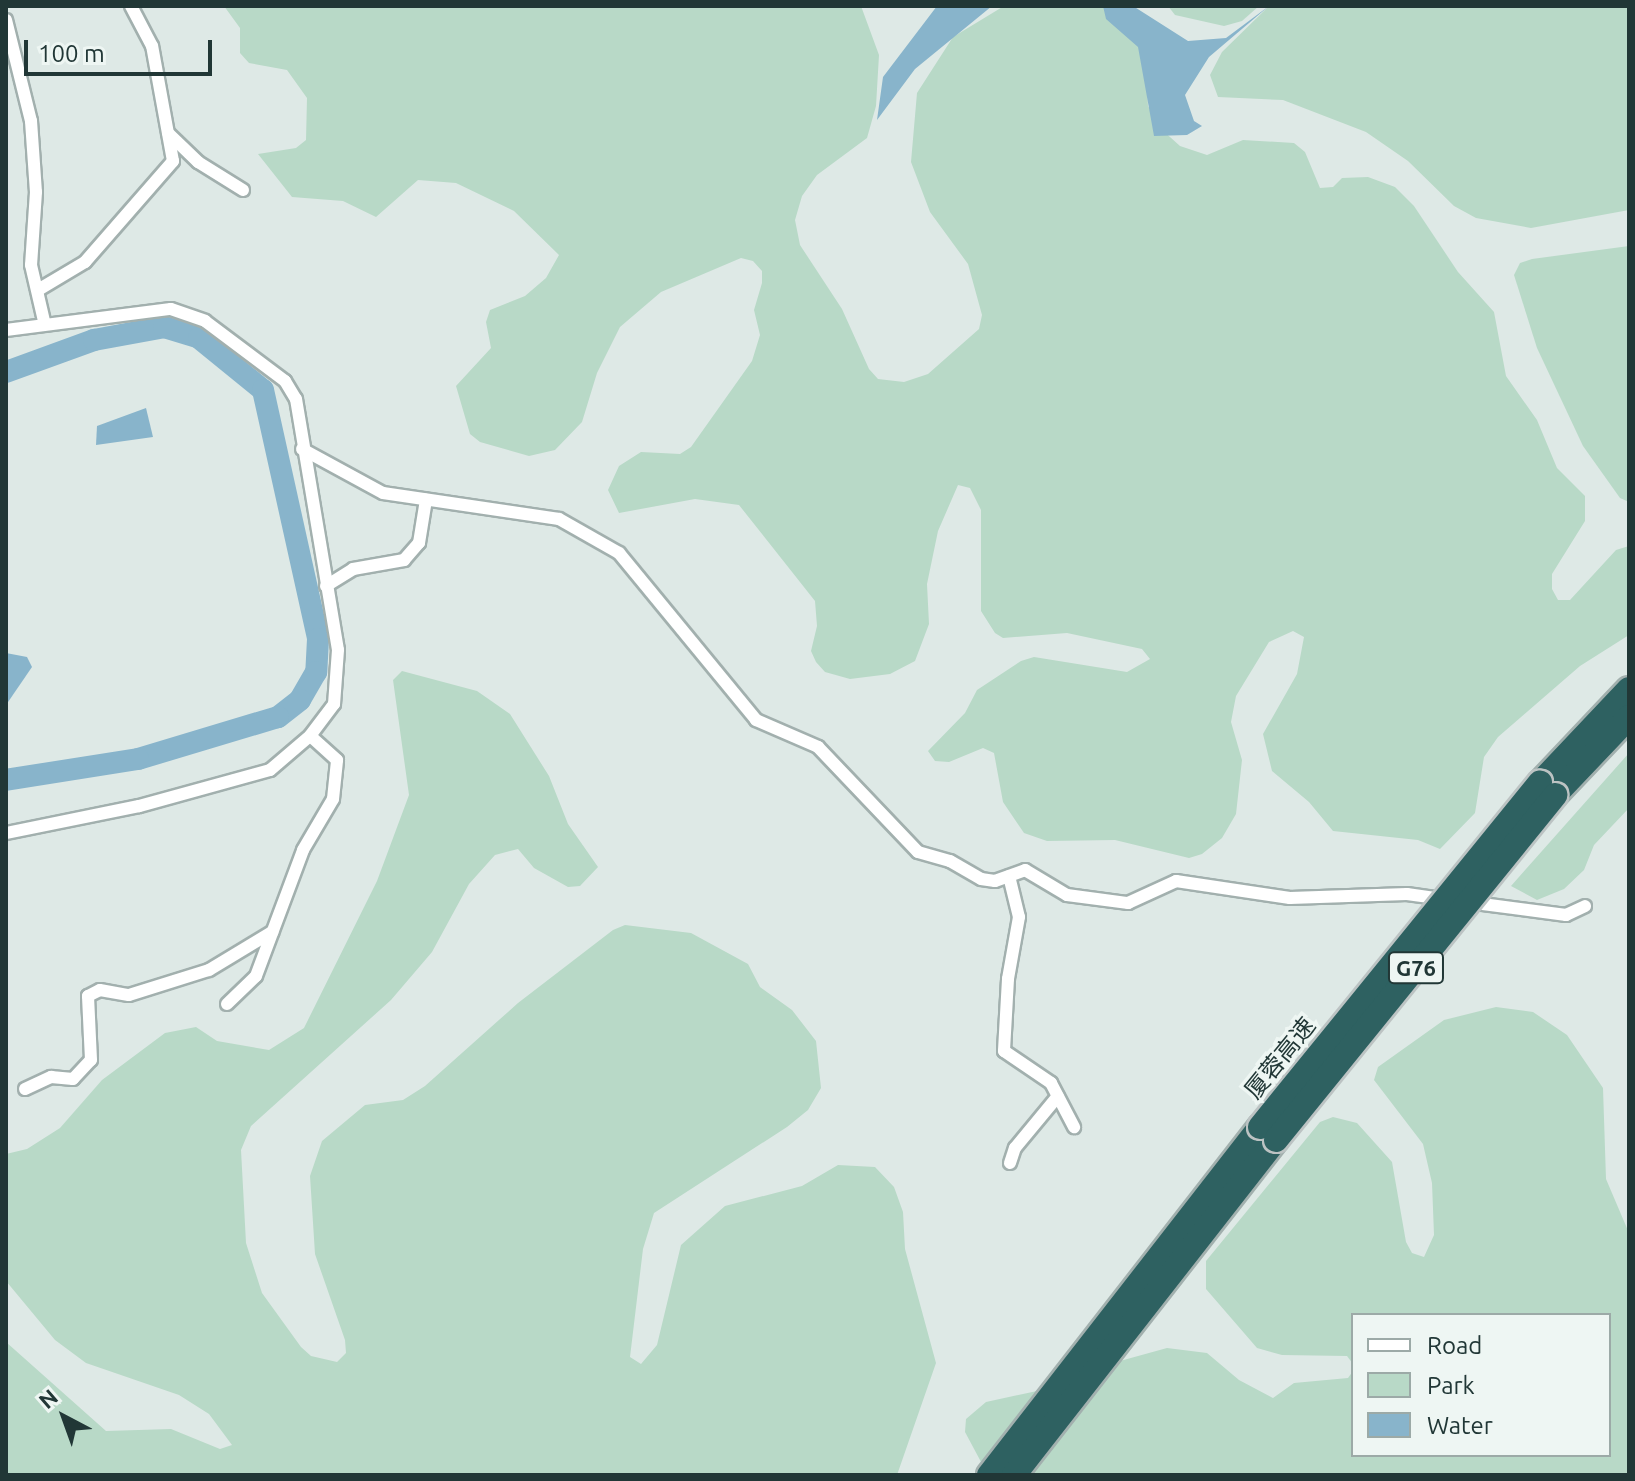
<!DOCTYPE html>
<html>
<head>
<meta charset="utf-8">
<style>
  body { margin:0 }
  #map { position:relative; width:1635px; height:1481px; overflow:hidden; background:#dee9e6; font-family:Ubuntu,"Noto Sans SC",sans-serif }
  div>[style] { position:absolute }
  .green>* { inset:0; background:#b8d9c7 }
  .water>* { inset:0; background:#88b4cb }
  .river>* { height:22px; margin:-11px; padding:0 11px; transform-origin:11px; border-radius:11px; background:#88b4cb }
  .roads { filter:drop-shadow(2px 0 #a2b0ae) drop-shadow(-2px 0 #a2b0ae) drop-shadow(0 2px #a2b0ae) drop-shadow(0 -2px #a2b0ae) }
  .minor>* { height:12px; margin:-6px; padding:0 6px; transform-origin:6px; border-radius:6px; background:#fff }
  .motorway>* { height:24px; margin:-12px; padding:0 12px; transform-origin:12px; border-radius:12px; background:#2e6161 }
  .bridges { filter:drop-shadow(2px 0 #bcc3c3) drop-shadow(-2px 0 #bcc3c3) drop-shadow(0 2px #bcc3c3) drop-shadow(0 -2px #bcc3c3) }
  .motorway-bridge>* { height:24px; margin:-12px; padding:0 12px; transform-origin:12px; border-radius:12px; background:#2e6161 }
  span { translate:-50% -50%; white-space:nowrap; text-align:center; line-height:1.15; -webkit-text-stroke:7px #eef6f3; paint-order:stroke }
  .shield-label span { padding:2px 6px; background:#eef6f3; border:2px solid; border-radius:6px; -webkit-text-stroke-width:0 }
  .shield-label { font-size:22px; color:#213736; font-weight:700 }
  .street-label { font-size:24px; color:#213736 }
  .frame { position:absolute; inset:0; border:8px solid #213736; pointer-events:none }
  .legend { position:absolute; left:1351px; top:1313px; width:260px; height:144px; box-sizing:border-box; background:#eef6f3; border:2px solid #9caaa7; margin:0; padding:10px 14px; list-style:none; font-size:24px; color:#213736 }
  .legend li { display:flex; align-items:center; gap:16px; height:40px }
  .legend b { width:40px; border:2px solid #9caaa7 }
  .north { position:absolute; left:24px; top:1377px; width:80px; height:80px; -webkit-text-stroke:6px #eef6f3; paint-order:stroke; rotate:319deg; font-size:22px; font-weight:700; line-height:32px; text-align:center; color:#213736 }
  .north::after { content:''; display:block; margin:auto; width:28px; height:36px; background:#213736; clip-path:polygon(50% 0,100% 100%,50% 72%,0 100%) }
  .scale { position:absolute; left:24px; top:40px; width:188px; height:36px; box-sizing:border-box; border:4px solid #213736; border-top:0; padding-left:10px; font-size:24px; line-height:28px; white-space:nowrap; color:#213736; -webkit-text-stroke:6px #eef6f3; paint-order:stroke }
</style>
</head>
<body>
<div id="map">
  <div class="green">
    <div style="clip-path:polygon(224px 6px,861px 6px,879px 55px,876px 106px,867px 138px,817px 175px,802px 196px,795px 220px,800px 245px,842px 309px,869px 369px,878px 379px,904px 382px,928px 374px,979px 329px,982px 315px,968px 264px,930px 212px,911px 162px,917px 93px,953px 37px,1004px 6px,1114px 6px,1145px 53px,1148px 106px,1160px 128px,1180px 146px,1207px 155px,1243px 140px,1294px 143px,1305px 152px,1320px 188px,1333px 187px,1342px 178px,1368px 177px,1395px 187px,1414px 206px,1458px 272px,1494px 312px,1506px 376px,1537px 420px,1557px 468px,1585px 496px,1585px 521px,1552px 574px,1552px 589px,1558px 600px,1570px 600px,1616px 550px,1629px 546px,1629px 635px,1580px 666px,1498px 737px,1484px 757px,1475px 813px,1440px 849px,1418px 840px,1333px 831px,1309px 802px,1272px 771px,1263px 734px,1297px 674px,1304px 637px,1293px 631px,1269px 642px,1236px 696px,1231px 722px,1242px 760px,1236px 814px,1222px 838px,1202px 854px,1189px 858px,1115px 840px,1047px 841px,1024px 833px,1003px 802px,994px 753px,983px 748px,949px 762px,935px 761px,928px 751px,965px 713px,977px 690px,1021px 661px,1034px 657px,1127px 672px,1150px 659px,1142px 649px,1067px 633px,1003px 638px,995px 633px,981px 611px,981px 510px,970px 488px,958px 485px,938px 531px,927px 584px,929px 624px,915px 661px,890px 674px,850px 679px,825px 672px,816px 662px,811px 651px,817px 626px,815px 601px,739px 505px,695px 499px,619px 513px,608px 490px,619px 466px,641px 452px,680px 454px,691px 447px,752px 361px,760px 335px,754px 310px,762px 283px,762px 271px,753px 261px,741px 258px,661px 292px,620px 327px,597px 373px,582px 422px,555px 450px,529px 456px,480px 442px,470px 434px,456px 386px,491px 348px,486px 322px,490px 310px,525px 296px,546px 278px,559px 255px,514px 211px,456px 183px,418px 180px,376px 217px,343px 201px,292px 197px,258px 154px,296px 148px,306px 140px,307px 98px,287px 70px,249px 63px,240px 53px,240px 28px)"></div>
    <div style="clip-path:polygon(1168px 6px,1259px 6px,1242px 21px,1224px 26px,1175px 15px)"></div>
    <div style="clip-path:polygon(1269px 6px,1629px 6px,1629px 210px,1531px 228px,1476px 218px,1454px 206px,1408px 161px,1366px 132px,1283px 100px,1218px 97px,1210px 75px,1222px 52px)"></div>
    <div style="clip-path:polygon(1629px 246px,1629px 502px,1620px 498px,1583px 446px,1537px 348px,1514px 275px,1520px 263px,1532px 259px)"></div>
    <div style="clip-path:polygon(402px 671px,477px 691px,510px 714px,549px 776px,568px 824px,598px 867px,580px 886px,568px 887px,534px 868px,518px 849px,495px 855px,469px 884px,432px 952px,391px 1000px,251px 1126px,241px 1150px,246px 1243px,262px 1293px,301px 1347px,311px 1356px,337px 1362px,346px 1353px,345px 1340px,315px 1254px,310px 1176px,322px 1141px,365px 1105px,403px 1100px,425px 1086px,518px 1003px,613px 930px,625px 925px,691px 933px,748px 964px,760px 987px,792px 1010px,816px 1041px,821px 1088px,808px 1110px,787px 1127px,654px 1213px,643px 1249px,630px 1357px,641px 1364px,657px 1345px,681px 1245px,725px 1206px,802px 1186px,838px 1165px,875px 1167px,894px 1187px,903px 1212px,905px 1249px,936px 1363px,897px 1475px,6px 1475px,6px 1342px,106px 1431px,171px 1429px,220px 1449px,232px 1445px,209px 1414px,179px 1395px,86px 1363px,55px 1340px,6px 1281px,6px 1154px,27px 1149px,60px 1128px,102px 1080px,165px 1033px,196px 1027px,217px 1041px,269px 1050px,304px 1028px,377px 881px,409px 795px,393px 680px)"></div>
    <div style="clip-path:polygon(1629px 753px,1629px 808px,1594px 845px,1584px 870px,1564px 889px,1537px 900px,1511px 886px)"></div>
    <div style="clip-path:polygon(1496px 1007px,1533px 1012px,1567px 1035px,1603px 1088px,1606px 1179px,1629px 1233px,1629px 1475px,988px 1475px,965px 1432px,966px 1419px,986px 1402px,1037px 1391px,1073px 1374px,1167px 1348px,1207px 1353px,1239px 1380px,1273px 1398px,1294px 1383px,1348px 1378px,1353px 1371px,1353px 1455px,1609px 1455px,1609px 1315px,1353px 1315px,1353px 1364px,1347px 1356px,1282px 1355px,1257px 1348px,1206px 1289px,1206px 1261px,1320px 1122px,1333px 1117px,1357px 1123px,1392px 1162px,1406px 1242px,1412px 1253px,1424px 1257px,1434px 1235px,1432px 1183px,1423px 1144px,1374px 1080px,1378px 1067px,1444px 1020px)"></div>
  </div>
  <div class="water">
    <div style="clip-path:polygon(937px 6px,992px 6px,915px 69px,877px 120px,883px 77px)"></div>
    <div style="clip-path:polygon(1103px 6px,1133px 6px,1188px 41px,1226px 38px,1269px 6px,1209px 57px,1185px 95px,1194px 121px,1202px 126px,1187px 135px,1154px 136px,1138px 47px,1106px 19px)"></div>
    <div style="clip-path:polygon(146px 408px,153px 437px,96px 445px,97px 426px)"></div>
    <div style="clip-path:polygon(6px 653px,27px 657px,32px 667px,6px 705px)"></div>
  </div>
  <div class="river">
    <div style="left:6px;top:372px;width:94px;rotate:-20deg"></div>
    <div style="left:94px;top:340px;width:71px;rotate:-10.5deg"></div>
    <div style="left:164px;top:327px;width:37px;rotate:17deg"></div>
    <div style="left:199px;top:338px;width:82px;rotate:39.1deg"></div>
    <div style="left:263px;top:390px;width:255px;rotate:77.5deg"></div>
    <div style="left:318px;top:639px;width:33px;rotate:93deg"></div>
    <div style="left:316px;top:672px;width:32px;rotate:120deg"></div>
    <div style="left:300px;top:700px;width:28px;rotate:142deg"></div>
    <div style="left:278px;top:717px;width:146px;rotate:163.3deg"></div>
    <div style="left:138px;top:759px;width:134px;rotate:171deg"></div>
  </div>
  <div class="roads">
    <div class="minor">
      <div style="left:6px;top:20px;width:104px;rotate:76.1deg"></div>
      <div style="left:31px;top:121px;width:71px;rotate:86deg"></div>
      <div style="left:36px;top:192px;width:73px;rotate:93.9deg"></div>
      <div style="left:31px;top:265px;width:57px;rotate:76.9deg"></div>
      <div style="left:168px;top:133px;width:42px;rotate:44deg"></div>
      <div style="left:198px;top:162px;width:53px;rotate:31.9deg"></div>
      <div style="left:38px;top:290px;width:55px;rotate:-30.8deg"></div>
      <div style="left:85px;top:262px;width:134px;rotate:-48.9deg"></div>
      <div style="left:173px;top:161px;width:117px;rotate:-100.3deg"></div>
      <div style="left:152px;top:46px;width:45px;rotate:-117.7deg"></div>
      <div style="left:6px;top:330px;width:166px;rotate:-7.3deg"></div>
      <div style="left:171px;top:309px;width:36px;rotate:19deg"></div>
      <div style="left:205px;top:321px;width:100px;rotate:36.9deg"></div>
      <div style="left:285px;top:381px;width:21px;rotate:59deg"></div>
      <div style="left:296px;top:399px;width:254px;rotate:80.5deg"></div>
      <div style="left:338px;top:650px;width:54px;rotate:94.2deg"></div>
      <div style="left:334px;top:704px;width:39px;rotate:127deg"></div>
      <div style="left:311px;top:735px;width:54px;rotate:139.5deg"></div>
      <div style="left:270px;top:770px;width:136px;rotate:164.6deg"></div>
      <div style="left:139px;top:806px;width:136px;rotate:168.5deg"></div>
      <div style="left:302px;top:449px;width:92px;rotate:28.5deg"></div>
      <div style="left:383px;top:493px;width:178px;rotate:8.4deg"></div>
      <div style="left:559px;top:519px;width:69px;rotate:29.5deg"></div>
      <div style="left:619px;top:553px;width:216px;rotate:50.6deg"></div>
      <div style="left:756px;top:720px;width:68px;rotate:23.5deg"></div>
      <div style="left:818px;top:747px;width:145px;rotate:46.4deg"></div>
      <div style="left:918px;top:852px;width:33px;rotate:16deg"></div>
      <div style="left:950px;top:861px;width:36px;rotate:30deg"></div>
      <div style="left:981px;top:879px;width:14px;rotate:8deg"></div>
      <div style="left:995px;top:881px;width:32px;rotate:-20deg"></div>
      <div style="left:1025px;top:870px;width:49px;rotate:30.8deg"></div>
      <div style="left:1067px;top:895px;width:62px;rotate:7.5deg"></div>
      <div style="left:1128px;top:903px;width:53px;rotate:-24.6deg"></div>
      <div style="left:1176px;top:881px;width:115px;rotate:8.5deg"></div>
      <div style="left:1290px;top:898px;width:117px;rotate:-2deg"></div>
      <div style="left:1407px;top:894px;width:37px;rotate:8deg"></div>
      <div style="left:326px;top:586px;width:32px;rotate:-32deg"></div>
      <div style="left:353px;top:569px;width:52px;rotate:-10deg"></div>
      <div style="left:404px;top:560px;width:23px;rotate:-49deg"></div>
      <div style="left:419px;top:543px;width:44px;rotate:-80.8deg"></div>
      <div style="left:1009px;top:876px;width:42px;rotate:76.3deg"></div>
      <div style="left:1019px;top:917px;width:63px;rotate:100.1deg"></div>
      <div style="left:1008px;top:979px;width:72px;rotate:93.2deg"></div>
      <div style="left:1004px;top:1051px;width:57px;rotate:34.2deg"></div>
      <div style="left:1051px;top:1083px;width:50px;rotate:62.4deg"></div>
      <div style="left:1467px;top:902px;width:100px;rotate:7.5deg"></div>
      <div style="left:1566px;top:915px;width:21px;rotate:-25deg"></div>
      <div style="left:227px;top:1004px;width:40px;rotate:-44deg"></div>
      <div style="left:256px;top:976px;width:134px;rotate:-69.5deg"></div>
      <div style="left:303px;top:850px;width:59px;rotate:-59.5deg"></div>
      <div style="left:333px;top:799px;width:39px;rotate:-84deg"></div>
      <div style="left:337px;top:760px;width:36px;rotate:-138deg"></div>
      <div style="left:25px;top:1089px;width:29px;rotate:-25deg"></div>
      <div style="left:51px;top:1077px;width:22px;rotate:5deg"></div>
      <div style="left:73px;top:1079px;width:26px;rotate:-47deg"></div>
      <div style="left:91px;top:1060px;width:64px;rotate:-92.7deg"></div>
      <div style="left:88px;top:996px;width:13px;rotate:-27deg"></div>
      <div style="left:100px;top:990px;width:29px;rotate:10deg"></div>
      <div style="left:129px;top:995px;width:84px;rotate:-17.4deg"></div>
      <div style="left:209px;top:970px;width:74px;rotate:-31.1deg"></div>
      <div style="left:1010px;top:1163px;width:16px;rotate:-72deg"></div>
      <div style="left:1015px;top:1148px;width:67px;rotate:-50.4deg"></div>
    </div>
    <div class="motorway">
      <div style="left:1540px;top:783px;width:129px;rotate:-46.6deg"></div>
      <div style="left:1555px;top:795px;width:108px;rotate:-46.5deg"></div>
      <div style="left:989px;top:1475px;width:441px;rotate:-52.1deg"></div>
      <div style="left:1014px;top:1475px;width:425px;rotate:-52deg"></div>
    </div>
  </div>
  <div class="bridges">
    <div class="motorway-bridge">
      <div style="left:1260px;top:1127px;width:444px;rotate:-50.9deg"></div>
      <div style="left:1276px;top:1140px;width:444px;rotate:-51deg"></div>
    </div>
  </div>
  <div class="shield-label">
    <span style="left:1416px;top:968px">G76</span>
  </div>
  <div class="street-label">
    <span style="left:1280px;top:1058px;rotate:-51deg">厦蓉高速</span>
  </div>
  <div class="frame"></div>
  <ul class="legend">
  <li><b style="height:10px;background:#fff"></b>Road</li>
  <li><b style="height:22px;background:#b8d9c7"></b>Park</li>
  <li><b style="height:22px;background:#88b4cb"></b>Water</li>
  </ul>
  <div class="north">N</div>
  <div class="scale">100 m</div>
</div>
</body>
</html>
